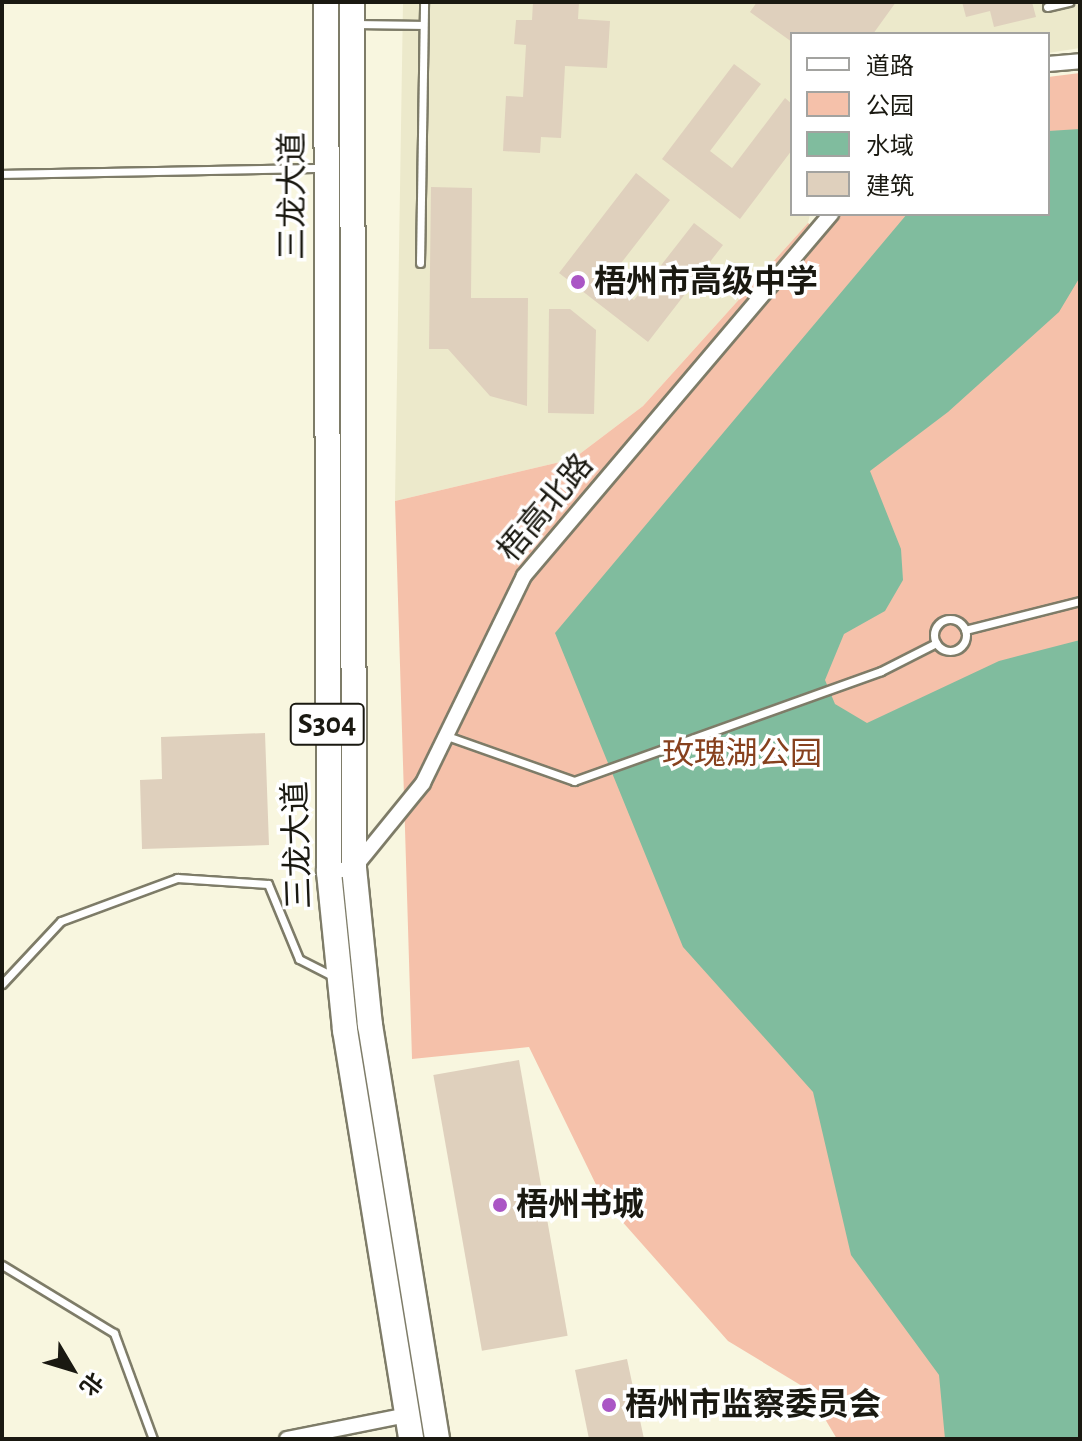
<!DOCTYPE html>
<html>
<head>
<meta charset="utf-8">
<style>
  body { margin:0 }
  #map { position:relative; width:1082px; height:1441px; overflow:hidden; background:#f8f6df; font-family:"Alegreya Sans","Noto Sans SC",sans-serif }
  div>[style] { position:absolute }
  .built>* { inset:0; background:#ece9cb }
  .green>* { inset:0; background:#f5c1aa }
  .water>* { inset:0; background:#80bc9e }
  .building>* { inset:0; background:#dfd0bd; transform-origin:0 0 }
  .roads { filter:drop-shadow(2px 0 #7e7c68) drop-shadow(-2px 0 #7e7c68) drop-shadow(0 2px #7e7c68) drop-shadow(0 -2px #7e7c68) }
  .service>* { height:7px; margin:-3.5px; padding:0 3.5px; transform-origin:3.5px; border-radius:3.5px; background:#fff }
  .service>.ring { margin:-3.5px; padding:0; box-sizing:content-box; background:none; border:7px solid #fff; border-radius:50% }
  .minor>* { height:14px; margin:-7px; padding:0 7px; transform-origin:7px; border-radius:7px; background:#fff }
  .primary>* { height:24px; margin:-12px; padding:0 12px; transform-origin:12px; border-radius:12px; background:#fff }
  .dots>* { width:22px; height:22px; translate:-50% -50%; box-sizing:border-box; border:4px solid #fff; border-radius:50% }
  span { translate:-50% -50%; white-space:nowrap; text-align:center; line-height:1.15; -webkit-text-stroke:7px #fff; paint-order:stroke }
  .shield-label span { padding:2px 6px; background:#fff; border:2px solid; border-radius:6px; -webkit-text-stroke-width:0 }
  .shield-label { font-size:30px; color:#1a1911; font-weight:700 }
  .street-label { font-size:32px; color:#1a1911 }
  .poi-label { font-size:32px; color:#1a1911; font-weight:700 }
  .left { translate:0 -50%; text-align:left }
  .park-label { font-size:32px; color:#87411e }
  .frame { position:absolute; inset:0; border:4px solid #1a1911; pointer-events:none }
  .legend { position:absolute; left:790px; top:32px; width:260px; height:184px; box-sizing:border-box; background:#fff; border:2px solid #a3a3a0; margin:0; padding:10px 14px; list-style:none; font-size:24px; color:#1a1911 }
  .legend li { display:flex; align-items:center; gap:16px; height:40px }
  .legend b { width:40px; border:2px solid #a3a3a0 }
  .north { position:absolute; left:32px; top:1329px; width:80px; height:80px; -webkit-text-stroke:6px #fff; paint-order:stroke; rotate:128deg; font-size:22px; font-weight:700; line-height:32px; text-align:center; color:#1a1911 }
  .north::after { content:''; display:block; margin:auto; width:28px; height:36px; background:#1a1911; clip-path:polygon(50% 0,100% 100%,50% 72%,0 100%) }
</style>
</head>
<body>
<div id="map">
  <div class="built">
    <div style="clip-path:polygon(403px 2px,1080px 2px,1080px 48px,1048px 53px,1048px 34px,792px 34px,792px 214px,810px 214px,808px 223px,643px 406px,573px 459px,395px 501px)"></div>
  </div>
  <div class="green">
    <div style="clip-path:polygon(1080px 73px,1080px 1439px,837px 1439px,807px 1389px,728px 1341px,604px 1201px,529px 1047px,412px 1059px,395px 501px,573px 459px,643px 406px,808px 223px,822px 233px,838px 214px,1048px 214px,1048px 77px)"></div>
  </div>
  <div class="water">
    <div style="clip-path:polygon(1080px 129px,1080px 277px,1059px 312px,948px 412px,870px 471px,901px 549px,903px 580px,885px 611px,844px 634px,825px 680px,835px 704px,867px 723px,999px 661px,1080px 640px,1080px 1439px,945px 1439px,939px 1375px,851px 1255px,813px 1092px,683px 947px,555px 633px,907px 214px,1048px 214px,1048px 131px)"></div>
  </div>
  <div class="building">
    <div style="clip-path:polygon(533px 2px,579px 2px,578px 19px,610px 21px,607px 68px,565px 66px,561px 138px,541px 137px,540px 153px,503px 151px,506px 96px,523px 97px,526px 45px,514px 44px,516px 20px,532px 20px)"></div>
    <div style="clip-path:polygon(757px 2px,896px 2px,873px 34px,792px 34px,792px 42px,750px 12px)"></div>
    <div style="clip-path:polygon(962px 2px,1032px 2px,1036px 17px,994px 27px,990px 11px,966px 17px)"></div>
    <div style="clip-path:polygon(734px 64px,761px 84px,710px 151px,732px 168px,785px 98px,792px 104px,792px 150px,740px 219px,662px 159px)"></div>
    <div style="clip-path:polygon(636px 173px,670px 200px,608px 280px,634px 300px,694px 223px,723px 245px,648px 342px,559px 273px)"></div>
    <div style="clip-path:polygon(431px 187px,472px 188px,471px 298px,528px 298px,527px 406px,490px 396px,448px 349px,429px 349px)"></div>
    <div style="clip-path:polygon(549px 309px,570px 309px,596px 330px,594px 414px,548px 413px)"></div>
    <div style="clip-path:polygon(265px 733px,269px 845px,142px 849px,140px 780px,162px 779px,161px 737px)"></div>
    <div style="left:519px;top:1060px;width:280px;height:87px;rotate:80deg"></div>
    <div style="clip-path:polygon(627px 1359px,644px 1439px,589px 1439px,575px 1370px)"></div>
  </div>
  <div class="roads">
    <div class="service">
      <div style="left:1047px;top:7px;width:23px;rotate:-13deg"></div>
      <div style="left:358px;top:24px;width:65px;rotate:0.9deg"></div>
      <div style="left:2px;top:174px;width:322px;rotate:-1.1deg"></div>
      <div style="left:420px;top:263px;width:261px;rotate:-89.1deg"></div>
      <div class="ring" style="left:934px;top:619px;width:25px;height:25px"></div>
      <div style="left:965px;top:630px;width:119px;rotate:-14.2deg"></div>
      <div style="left:447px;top:736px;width:135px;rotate:19.5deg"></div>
      <div style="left:574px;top:781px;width:326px;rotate:-19.7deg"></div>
      <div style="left:881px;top:671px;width:62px;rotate:-27deg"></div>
      <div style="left:2px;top:984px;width:86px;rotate:-46.9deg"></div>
      <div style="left:61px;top:921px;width:124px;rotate:-20.3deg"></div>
      <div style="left:177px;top:878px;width:91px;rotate:3.8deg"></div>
      <div style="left:268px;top:884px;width:81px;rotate:67.5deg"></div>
      <div style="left:299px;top:959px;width:39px;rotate:27deg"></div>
      <div style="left:2px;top:1265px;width:131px;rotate:31.3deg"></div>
      <div style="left:114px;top:1333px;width:113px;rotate:69.8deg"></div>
    </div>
    <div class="minor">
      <div style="left:1048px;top:64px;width:32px;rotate:-5deg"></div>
      <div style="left:329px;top:872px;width:25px;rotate:-9deg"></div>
      <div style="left:354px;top:868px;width:109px;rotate:-50.9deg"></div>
      <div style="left:423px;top:783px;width:230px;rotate:-64deg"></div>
      <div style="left:524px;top:576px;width:475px;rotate:-49.7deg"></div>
      <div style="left:287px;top:1439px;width:127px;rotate:-11.3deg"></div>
    </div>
    <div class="primary">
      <div style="left:326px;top:2px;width:870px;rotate:89.8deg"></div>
      <div style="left:329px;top:872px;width:159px;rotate:84.2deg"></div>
      <div style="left:345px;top:1030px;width:414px;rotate:80.8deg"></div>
      <div style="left:352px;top:2px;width:866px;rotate:89.87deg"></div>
      <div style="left:354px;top:868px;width:158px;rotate:84.2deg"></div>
      <div style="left:370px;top:1025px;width:419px;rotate:80.8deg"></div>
    </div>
  </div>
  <div class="dots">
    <div style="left:578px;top:282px;background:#aa56c5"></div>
    <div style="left:500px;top:1205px;background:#aa56c5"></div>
    <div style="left:609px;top:1405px;background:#aa56c5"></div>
  </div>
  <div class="shield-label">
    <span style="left:327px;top:724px">S304</span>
  </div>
  <div class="street-label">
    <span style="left:293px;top:196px;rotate:-90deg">三龙大道</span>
    <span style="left:546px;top:508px;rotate:-50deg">梧高北路</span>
    <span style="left:298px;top:845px;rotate:-92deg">三龙大道</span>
  </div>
  <div class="poi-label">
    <span class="left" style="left:594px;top:282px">梧州市高级中学</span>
    <span class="left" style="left:516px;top:1205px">梧州书城</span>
    <span class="left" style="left:625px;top:1405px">梧州市监察委员会</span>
  </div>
  <div class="park-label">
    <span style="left:742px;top:754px">玫瑰湖公园</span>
  </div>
  <div class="frame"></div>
  <ul class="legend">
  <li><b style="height:10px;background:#fff"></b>道路</li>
  <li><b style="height:22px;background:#f5c1aa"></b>公园</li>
  <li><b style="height:22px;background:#80bc9e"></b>水域</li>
  <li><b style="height:22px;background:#dfd0bd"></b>建筑</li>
  </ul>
  <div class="north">北</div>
</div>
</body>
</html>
